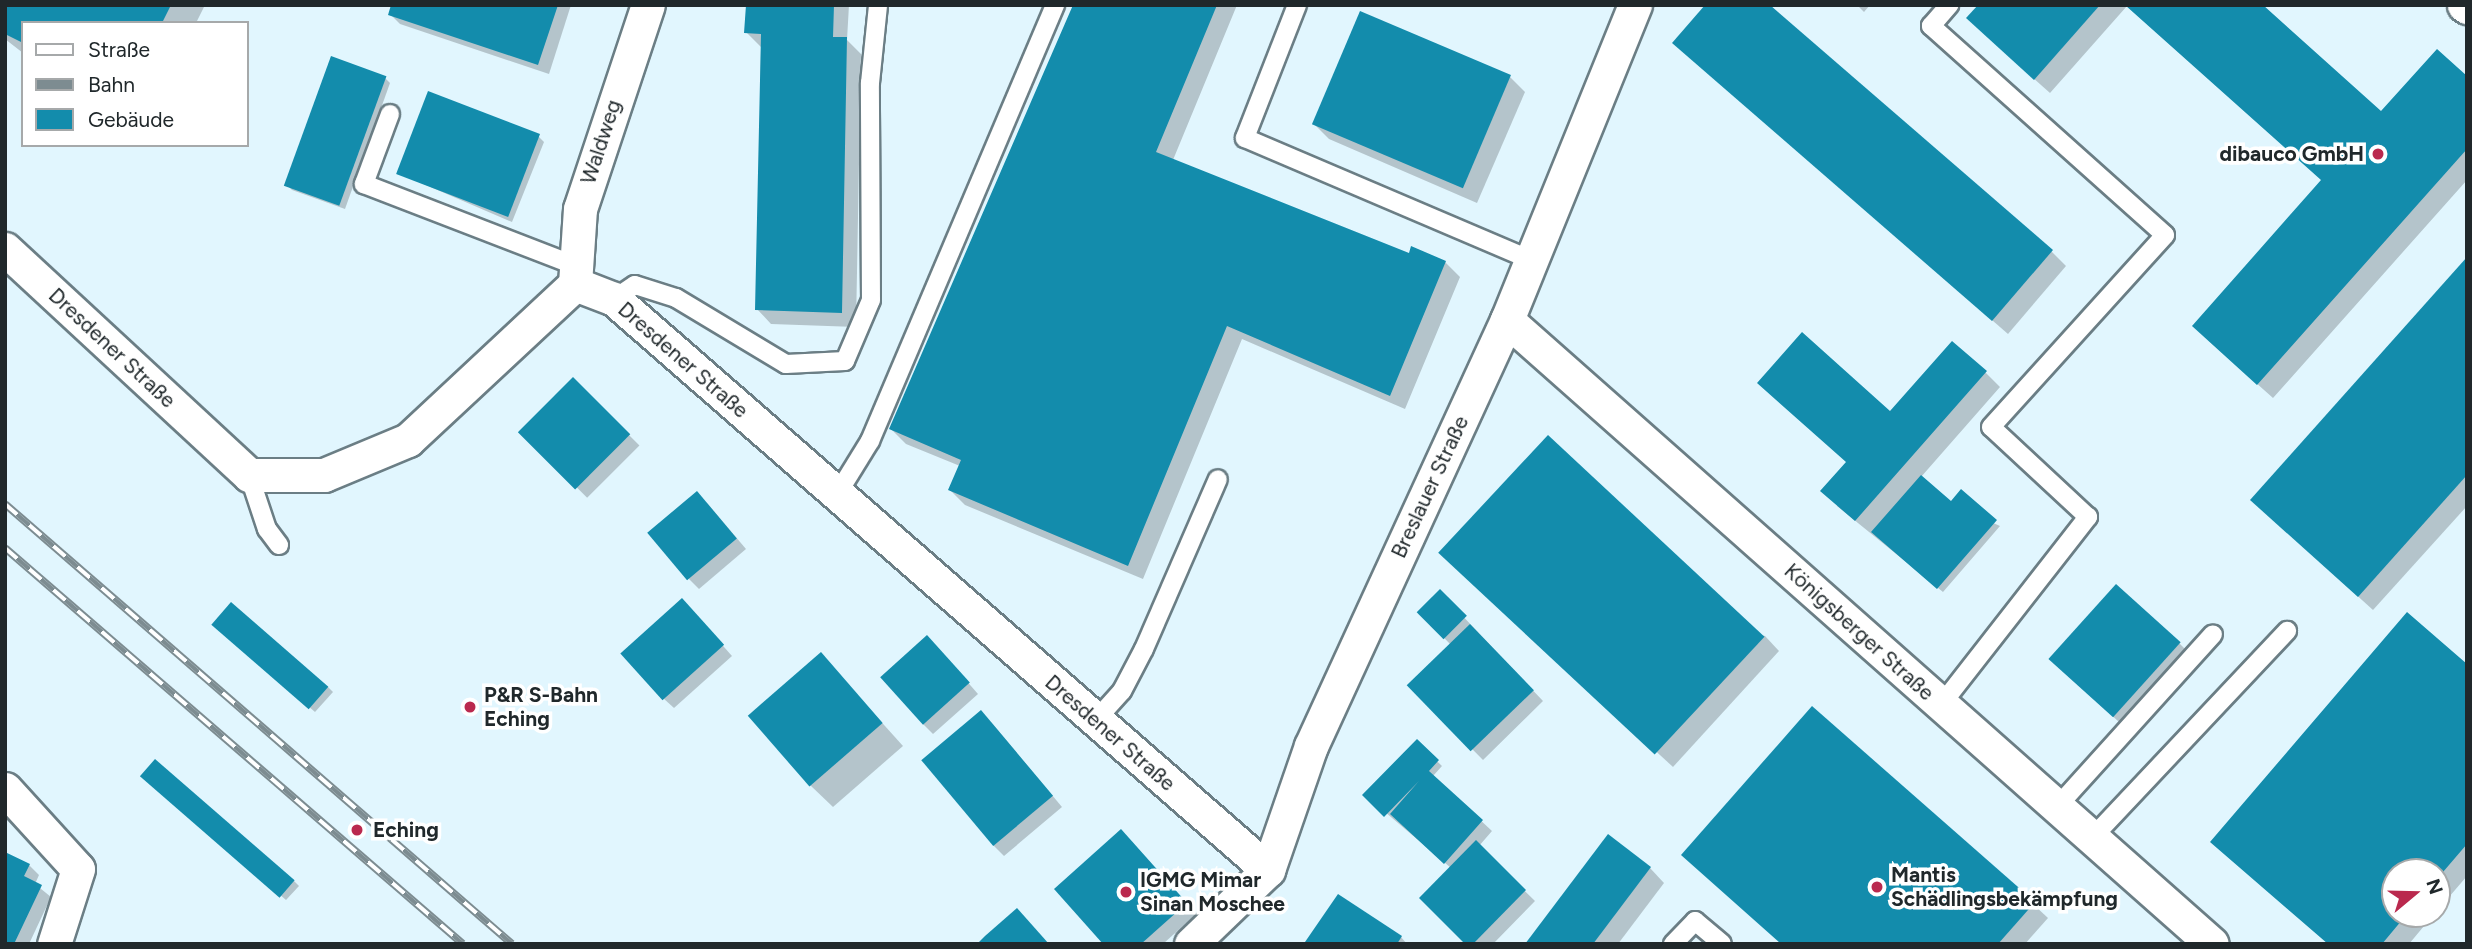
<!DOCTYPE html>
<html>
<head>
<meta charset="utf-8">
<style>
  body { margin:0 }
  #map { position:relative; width:2472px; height:949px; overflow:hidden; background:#e1f6fe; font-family:Figtree,sans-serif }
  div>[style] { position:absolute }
  .shadow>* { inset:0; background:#0003; transform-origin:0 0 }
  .building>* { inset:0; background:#138cac; transform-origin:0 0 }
  .roads { filter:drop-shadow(2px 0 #6b7e85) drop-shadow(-2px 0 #6b7e85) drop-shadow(0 2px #6b7e85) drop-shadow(0 -2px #6b7e85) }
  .service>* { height:18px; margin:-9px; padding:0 9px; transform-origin:9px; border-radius:9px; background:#fff }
  .minor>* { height:33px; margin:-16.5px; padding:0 16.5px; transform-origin:16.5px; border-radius:16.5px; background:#fff }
  .rail>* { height:8px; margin-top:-4px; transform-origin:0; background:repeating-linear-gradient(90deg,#fff 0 16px,#7d8c91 0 32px); box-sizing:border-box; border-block:2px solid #7d8c91 }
  .dots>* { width:19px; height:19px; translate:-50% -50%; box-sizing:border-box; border:4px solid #fff; border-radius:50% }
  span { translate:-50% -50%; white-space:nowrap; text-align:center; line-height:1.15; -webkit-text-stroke:7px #fff; paint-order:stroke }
  .street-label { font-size:21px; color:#20282b }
  .poi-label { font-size:21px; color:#20282b; font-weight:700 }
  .right { translate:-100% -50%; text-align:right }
  .left { translate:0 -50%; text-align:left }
  .frame { position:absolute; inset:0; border:7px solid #20282b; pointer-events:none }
  .legend { position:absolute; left:21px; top:21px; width:228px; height:126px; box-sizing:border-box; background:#fff; border:2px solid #a6a9aa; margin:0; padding:9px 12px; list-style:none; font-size:21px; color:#20282b }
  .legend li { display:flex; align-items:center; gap:14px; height:35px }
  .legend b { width:35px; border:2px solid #a6a9aa }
  .north { position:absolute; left:2381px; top:858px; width:70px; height:70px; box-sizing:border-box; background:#fff; border:2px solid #a6a9aa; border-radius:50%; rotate:71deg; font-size:19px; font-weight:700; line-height:28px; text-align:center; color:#20282b }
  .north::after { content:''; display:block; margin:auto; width:24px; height:32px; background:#ba294e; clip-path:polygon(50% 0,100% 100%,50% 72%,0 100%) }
</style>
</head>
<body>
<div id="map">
  <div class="shadow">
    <div style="clip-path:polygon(5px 5px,205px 5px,196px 23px,23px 23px,23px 53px,5px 39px)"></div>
    <div style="clip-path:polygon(393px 5px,571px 5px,549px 74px,400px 24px,390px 14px)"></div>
    <div style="clip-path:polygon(747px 5px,849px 5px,847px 40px,861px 54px,856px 327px,771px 324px,757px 309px,761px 47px,746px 32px)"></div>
    <div style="clip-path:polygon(1074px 5px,1237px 5px,1173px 160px,1409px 256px,1445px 262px,1460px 277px,1405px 409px,1242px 339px,1143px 579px,965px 505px,950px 490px,960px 466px,906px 444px,891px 429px)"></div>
    <div style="clip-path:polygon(1857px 5px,1870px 5px,1864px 12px)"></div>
    <div style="clip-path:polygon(1980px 5px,2261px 5px,2381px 113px,2467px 78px,2467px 180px,2273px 398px,2209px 341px,2323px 181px,2127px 6px,2050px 93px,1983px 33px)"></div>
    <div style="clip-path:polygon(1674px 43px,2051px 251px,2066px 266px,2008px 334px)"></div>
    <div style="clip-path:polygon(1510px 77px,1525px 92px,1477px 203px,1329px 139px,1314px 124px)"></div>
    <div style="clip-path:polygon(385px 78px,390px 83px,345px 209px,292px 190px,287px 185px)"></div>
    <div style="clip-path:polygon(539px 137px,544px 142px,512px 222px,398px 173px)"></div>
    <div style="clip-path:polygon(2467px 260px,2467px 506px,2373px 610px,2267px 514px)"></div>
    <div style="clip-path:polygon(1985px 372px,2000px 387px,1921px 477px,1951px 504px,2000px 526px,1943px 592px,1837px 506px,1899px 421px)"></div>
    <div style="left:573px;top:379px;width:94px;height:74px;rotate:45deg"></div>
    <div style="clip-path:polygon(707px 503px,746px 549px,699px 589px,689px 579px)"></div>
    <div style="clip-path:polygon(1457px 568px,1765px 636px,1779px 651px,1673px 767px)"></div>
    <div style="clip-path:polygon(1440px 592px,1543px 701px,1483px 760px,1410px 686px,1451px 645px,1419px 612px)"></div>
    <div style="clip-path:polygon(692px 611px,732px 656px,674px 708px,663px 698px)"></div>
    <div style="clip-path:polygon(219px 629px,328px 687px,333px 692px,315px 712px)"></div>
    <div style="clip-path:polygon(2179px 643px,2194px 658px,2129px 731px,2066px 674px)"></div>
    <div style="clip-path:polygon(937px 647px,978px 694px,933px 734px,923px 724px)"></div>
    <div style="clip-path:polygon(821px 655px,903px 746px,833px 807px,810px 785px)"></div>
    <div style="clip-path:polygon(2467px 666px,2467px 876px,2437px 911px,2437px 872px,2395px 872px,2395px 914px,2434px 914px,2409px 944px,2328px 944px)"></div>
    <div style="clip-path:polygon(991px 722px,1062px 807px,1004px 856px,994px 846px)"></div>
    <div style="clip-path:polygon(1417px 742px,1442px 766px,1433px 776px,1492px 831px,1479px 846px,1535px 901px,1493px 944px,1468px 944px,1451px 868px,1365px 795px)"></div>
    <div style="clip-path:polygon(147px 781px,294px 881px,299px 886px,286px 900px)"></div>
    <div style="clip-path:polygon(1131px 841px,1196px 914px,1163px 944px,1106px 944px)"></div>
    <div style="clip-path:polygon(5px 854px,29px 865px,39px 875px,35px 884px,51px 897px,29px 944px,5px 944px)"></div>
    <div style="clip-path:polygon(1650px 868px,1664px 883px,1618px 944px,1527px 944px)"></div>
    <div style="clip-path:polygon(1338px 896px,1401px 937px,1407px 944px,1309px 944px)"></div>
    <div style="clip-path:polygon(2033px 904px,2048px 918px,2025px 944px,1782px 944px)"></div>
  </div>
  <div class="building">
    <div style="clip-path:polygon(5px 5px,171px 5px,162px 23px,23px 23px,23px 43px,5px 34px)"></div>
    <div style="clip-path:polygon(391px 5px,558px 5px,538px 65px,388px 15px)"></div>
    <div style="clip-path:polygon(746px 5px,834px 5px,833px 37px,847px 37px,842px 313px,755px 310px,761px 34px,744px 33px)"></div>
    <div style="clip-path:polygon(1073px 5px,1217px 5px,1156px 152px,1409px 253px,1411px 246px,1446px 261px,1390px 396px,1227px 326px,1128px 566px,948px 490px,961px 460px,889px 429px)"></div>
    <div style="clip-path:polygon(1705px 5px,1770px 5px,2053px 250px,1992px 321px,1672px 43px)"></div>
    <div style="clip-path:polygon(1978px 5px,2100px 5px,2034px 80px,1966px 18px)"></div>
    <div style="clip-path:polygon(2125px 5px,2263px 5px,2381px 111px,2437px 49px,2467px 76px,2467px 149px,2257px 385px,2192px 326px,2321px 180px)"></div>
    <div style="left:1360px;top:11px;width:164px;height:123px;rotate:23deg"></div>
    <div style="left:331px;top:56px;width:59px;height:138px;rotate:20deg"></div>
    <div style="left:428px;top:91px;width:120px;height:89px;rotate:21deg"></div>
    <div style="clip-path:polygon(2467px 257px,2467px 475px,2358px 597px,2250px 500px)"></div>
    <div style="clip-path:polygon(1802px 332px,1890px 411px,1952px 341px,1987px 371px,1855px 521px,1820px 491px,1846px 462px,1757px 383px)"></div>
    <div style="left:573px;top:377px;width:81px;height:78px;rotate:45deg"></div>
    <div style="left:1548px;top:435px;width:296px;height:161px;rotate:43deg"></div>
    <div style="clip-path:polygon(1921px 475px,1951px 501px,1961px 489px,1997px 520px,1937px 589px,1871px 532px)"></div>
    <div style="left:697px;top:491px;width:62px;height:65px;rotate:50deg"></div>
    <div style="left:2116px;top:584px;width:87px;height:101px;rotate:42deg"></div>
    <div style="left:1440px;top:589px;width:38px;height:33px;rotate:45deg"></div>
    <div style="left:682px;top:598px;width:63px;height:83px;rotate:48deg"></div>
    <div style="left:231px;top:602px;width:129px;height:30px;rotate:41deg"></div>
    <div style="clip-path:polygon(2407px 612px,2467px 664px,2467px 844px,2437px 879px,2437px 872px,2395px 872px,2395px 914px,2407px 914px,2382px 944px,2328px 944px,2210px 842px)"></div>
    <div style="left:1470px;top:624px;width:92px;height:88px;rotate:46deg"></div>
    <div style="left:927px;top:635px;width:64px;height:63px;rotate:48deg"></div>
    <div style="left:821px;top:652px;width:94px;height:97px;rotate:49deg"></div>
    <div style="clip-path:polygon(1812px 706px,2035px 902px,1998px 944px,1781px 944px,1681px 855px)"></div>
    <div style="left:981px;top:710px;width:112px;height:78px;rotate:50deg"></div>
    <div style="clip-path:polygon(1417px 739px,1439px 760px,1429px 771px,1483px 820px,1444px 864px,1390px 814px,1419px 781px,1384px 817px,1362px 795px)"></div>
    <div style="left:155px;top:759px;width:185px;height:23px;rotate:41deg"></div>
    <div style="clip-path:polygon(1121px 829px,1187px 903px,1141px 944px,1103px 944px,1054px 889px)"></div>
    <div style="clip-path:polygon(1608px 834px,1651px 867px,1593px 944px,1525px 944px)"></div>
    <div style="clip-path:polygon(1476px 840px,1526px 890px,1473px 944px,1465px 944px,1419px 898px)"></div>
    <div style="clip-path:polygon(5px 852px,30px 864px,24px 876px,42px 885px,14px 944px,5px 944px)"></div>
    <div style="clip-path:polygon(1338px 894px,1402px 936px,1397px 944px,1305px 942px)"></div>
    <div style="clip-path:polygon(1017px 908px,1049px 944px,977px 944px,985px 936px)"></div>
  </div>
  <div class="roads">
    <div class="service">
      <div style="left:1297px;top:5px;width:143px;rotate:111.4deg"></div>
      <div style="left:1245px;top:138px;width:311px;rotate:23.1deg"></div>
      <div style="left:390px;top:114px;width:75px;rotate:110.4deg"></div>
      <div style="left:364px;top:184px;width:228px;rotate:21.1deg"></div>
      <div style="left:614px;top:299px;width:25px;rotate:-34deg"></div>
      <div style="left:635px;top:285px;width:43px;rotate:17.6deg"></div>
      <div style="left:676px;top:298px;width:128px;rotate:31deg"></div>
      <div style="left:786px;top:364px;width:59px;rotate:-2.9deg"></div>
      <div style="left:845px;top:361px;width:66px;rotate:-66.9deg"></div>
      <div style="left:871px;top:300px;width:217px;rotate:-90.3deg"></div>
      <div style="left:870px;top:83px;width:78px;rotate:-84.1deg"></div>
      <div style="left:249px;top:475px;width:57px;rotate:71.6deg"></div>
      <div style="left:267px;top:529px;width:20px;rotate:53deg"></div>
      <div style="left:836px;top:496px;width:65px;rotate:-58.3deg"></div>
      <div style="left:870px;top:441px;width:474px;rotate:-67deg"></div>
      <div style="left:1941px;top:705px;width:239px;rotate:-52deg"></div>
      <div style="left:2088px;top:517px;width:132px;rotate:-137.1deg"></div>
      <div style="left:1991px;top:427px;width:259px;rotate:-47.8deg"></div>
      <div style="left:2165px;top:235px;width:314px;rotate:-138.2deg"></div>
      <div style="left:1931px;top:26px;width:28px;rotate:-49deg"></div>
      <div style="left:1095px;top:721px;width:40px;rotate:-48deg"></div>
      <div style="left:1122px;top:691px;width:47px;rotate:-62.4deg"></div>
      <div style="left:1144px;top:649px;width:185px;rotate:-66.5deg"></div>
      <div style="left:2056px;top:808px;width:234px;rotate:-47.9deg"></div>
      <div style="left:2091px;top:839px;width:286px;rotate:-46.7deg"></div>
      <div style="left:1673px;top:944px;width:32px;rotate:-46deg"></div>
      <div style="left:1695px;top:921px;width:35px;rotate:40deg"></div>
    </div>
    <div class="minor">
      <div style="left:2464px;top:5px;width:4px;rotate:34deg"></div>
      <div style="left:5px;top:249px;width:333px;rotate:42.8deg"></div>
      <div style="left:249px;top:475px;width:75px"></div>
      <div style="left:324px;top:475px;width:91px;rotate:-22.6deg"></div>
      <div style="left:408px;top:440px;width:229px;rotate:-43deg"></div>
      <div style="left:575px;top:284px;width:42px;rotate:21deg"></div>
      <div style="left:614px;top:299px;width:868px;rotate:41.12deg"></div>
      <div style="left:575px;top:284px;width:75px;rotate:-86.2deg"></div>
      <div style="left:580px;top:209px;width:215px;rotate:-71.6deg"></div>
      <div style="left:1507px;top:320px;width:941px;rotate:41.51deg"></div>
      <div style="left:5px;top:789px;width:108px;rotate:47.6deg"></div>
      <div style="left:78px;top:869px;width:79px;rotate:107.7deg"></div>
      <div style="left:1191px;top:944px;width:107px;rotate:-43.9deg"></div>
      <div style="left:1268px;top:870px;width:131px;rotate:-70.9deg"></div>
      <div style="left:1311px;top:746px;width:469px;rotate:-65.3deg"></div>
      <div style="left:1507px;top:320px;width:340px;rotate:-67.9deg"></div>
    </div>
  </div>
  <div class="rail">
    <div style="left:5px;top:504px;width:671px;rotate:40.95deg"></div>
    <div style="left:5px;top:548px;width:605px;rotate:40.85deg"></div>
  </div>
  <div class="dots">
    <div style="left:2378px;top:154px;background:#ba294e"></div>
    <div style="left:470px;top:707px;background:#ba294e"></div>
    <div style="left:357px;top:830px;background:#ba294e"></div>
    <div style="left:1877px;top:887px;background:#ba294e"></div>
    <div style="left:1126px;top:892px;background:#ba294e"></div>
  </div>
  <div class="street-label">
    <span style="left:601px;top:142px;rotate:-72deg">Waldweg</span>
    <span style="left:112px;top:348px;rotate:43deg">Dresdener Straße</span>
    <span style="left:683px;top:360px;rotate:41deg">Dresdener Straße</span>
    <span style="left:1430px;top:487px;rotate:-65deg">Breslauer Straße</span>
    <span style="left:1859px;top:632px;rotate:42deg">Königsberger Straße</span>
    <span style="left:1110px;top:733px;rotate:41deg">Dresdener Straße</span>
  </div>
  <div class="poi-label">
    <span class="right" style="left:2364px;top:154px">dibauco GmbH</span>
    <span class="left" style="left:484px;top:707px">P&amp;R S-Bahn<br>Eching</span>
    <span class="left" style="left:373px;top:830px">Eching</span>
    <span class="left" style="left:1891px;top:887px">Mantis<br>Schädlingsbekämpfung</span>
    <span class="left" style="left:1140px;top:892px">IGMG Mimar<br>Sinan Moschee</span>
  </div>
  <div class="frame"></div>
  <ul class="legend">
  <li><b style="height:9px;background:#fff"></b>Straße</li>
  <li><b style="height:9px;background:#7d8c91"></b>Bahn</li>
  <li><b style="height:19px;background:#138cac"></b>Gebäude</li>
  </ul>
  <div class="north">N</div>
</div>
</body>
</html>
